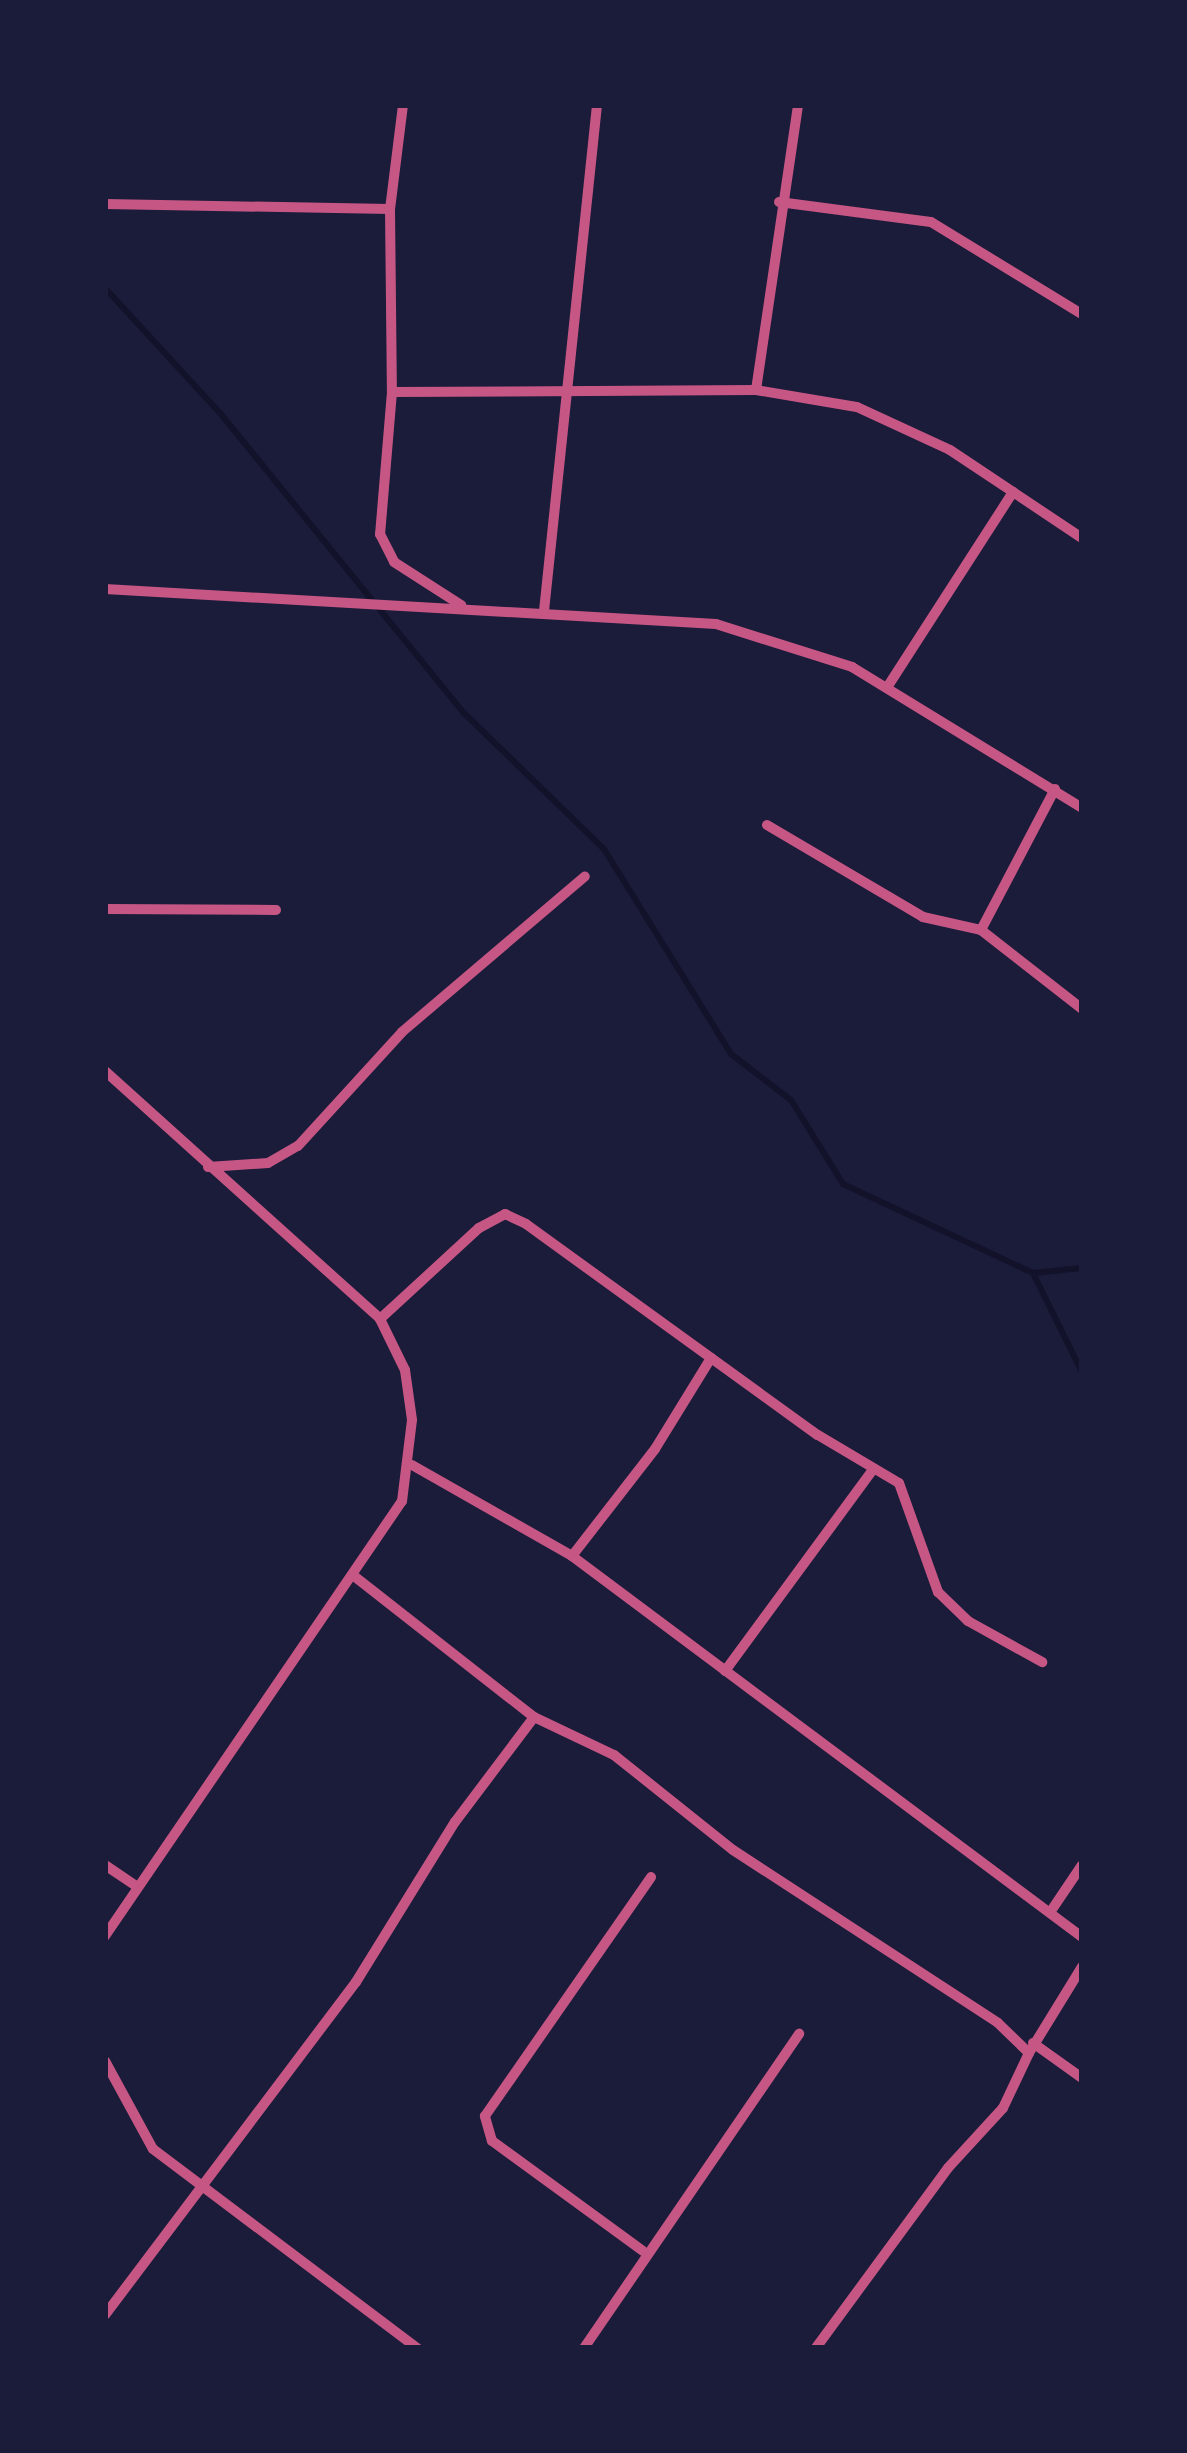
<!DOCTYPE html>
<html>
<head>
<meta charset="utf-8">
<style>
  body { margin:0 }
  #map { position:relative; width:1187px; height:2453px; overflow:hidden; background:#1b1b3a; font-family:"PT Sans",sans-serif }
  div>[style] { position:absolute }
  .stream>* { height:6px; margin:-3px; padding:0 3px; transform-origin:3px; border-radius:3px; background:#12122b }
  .minor>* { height:10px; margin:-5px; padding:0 5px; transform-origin:5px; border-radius:5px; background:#c65784 }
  span { translate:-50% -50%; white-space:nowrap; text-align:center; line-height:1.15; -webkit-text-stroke:10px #1b1b3a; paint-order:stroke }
  .frame { position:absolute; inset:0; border:108px solid #1b1b3a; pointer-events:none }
</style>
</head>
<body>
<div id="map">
  <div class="stream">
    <div style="left:105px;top:288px;width:170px;rotate:47.4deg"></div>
    <div style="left:220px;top:413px;width:387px;rotate:50.9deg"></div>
    <div style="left:464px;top:713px;width:195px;rotate:44.2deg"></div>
    <div style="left:604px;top:849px;width:241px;rotate:58.2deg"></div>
    <div style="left:731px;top:1054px;width:76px;rotate:37.5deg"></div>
    <div style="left:791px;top:1100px;width:99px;rotate:58.2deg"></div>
    <div style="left:843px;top:1184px;width:210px;rotate:25.1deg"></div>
    <div style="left:1033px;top:1273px;width:49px;rotate:-5.8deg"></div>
    <div style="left:1033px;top:1273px;width:110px;rotate:63.7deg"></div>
  </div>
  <div class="minor">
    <div style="left:403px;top:105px;width:105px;rotate:97.1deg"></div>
    <div style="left:390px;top:209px;width:183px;rotate:89.4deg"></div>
    <div style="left:392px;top:392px;width:143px;rotate:94.8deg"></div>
    <div style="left:380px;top:534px;width:31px;rotate:63deg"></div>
    <div style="left:394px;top:562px;width:80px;rotate:32.7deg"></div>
    <div style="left:779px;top:202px;width:153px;rotate:7.5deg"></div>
    <div style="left:931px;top:222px;width:177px;rotate:31.4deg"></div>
    <div style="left:105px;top:204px;width:285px;rotate:1deg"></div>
    <div style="left:756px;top:390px;width:288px;rotate:-81.6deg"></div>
    <div style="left:392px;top:392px;width:364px;rotate:-0.3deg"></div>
    <div style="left:756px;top:390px;width:102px;rotate:9.6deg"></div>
    <div style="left:857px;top:407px;width:102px;rotate:24.8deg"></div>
    <div style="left:950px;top:450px;width:159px;rotate:33.7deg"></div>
    <div style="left:105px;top:589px;width:612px;rotate:3.28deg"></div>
    <div style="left:716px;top:624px;width:143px;rotate:17.5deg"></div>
    <div style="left:852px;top:667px;width:270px;rotate:31.5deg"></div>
    <div style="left:544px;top:611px;width:509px;rotate:-84.02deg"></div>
    <div style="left:888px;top:686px;width:231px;rotate:-57.2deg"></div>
    <div style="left:1055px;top:789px;width:159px;rotate:117.7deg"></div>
    <div style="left:981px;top:930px;width:128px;rotate:38deg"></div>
    <div style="left:767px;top:825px;width:181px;rotate:30.5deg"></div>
    <div style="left:923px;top:917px;width:59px;rotate:12.6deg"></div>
    <div style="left:105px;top:909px;width:171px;rotate:0.3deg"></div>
    <div style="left:105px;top:1071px;width:370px;rotate:42deg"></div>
    <div style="left:380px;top:1319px;width:57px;rotate:63.9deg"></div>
    <div style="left:405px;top:1370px;width:50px;rotate:82deg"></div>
    <div style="left:412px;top:1420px;width:82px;rotate:97deg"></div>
    <div style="left:402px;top:1501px;width:527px;rotate:124.32deg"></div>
    <div style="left:208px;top:1167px;width:60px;rotate:-3.8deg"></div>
    <div style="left:268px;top:1163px;width:34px;rotate:-30deg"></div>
    <div style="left:298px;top:1146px;width:154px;rotate:-47.6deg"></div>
    <div style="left:402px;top:1032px;width:240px;rotate:-40.4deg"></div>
    <div style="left:380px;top:1319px;width:134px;rotate:-42.6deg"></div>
    <div style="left:479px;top:1228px;width:30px;rotate:-28deg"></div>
    <div style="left:505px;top:1214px;width:23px;rotate:25deg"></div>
    <div style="left:526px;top:1224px;width:360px;rotate:35.9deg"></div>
    <div style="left:818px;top:1435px;width:94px;rotate:30.7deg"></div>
    <div style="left:899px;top:1483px;width:116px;rotate:70.3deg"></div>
    <div style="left:938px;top:1592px;width:42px;rotate:44deg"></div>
    <div style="left:968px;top:1621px;width:85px;rotate:29deg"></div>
    <div style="left:412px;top:1465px;width:184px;rotate:29.6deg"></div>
    <div style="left:572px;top:1556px;width:637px;rotate:36.76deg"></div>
    <div style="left:572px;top:1556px;width:135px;rotate:-52.2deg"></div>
    <div style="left:655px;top:1449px;width:107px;rotate:-58.4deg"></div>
    <div style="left:354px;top:1576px;width:229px;rotate:38.1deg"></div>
    <div style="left:534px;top:1717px;width:89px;rotate:25.4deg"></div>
    <div style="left:614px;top:1755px;width:152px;rotate:38.6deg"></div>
    <div style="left:733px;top:1850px;width:316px;rotate:33.1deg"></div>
    <div style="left:998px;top:2023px;width:43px;rotate:44.1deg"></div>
    <div style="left:1029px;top:2053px;width:61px;rotate:115.3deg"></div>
    <div style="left:1003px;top:2108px;width:81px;rotate:132.5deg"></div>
    <div style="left:948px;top:2168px;width:223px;rotate:126.3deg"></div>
    <div style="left:725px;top:1671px;width:248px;rotate:-53.7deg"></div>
    <div style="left:105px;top:1865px;width:36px;rotate:34deg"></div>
    <div style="left:1051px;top:1911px;width:55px;rotate:-56deg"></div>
    <div style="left:1033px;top:2043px;width:60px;rotate:35.5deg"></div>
    <div style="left:1029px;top:2053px;width:101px;rotate:-58.4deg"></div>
    <div style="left:105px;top:2061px;width:100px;rotate:61.4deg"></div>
    <div style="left:153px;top:2149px;width:331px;rotate:37deg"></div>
    <div style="left:643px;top:2251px;width:187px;rotate:-143.9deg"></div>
    <div style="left:492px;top:2141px;width:26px;rotate:-106deg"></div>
    <div style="left:485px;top:2116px;width:291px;rotate:-55.2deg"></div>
    <div style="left:105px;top:2315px;width:417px;rotate:-53deg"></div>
    <div style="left:356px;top:1982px;width:188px;rotate:-58.3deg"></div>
    <div style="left:455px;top:1822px;width:131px;rotate:-53deg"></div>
    <div style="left:584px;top:2348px;width:381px;rotate:-55.6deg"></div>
  </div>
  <div class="frame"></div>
</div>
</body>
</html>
